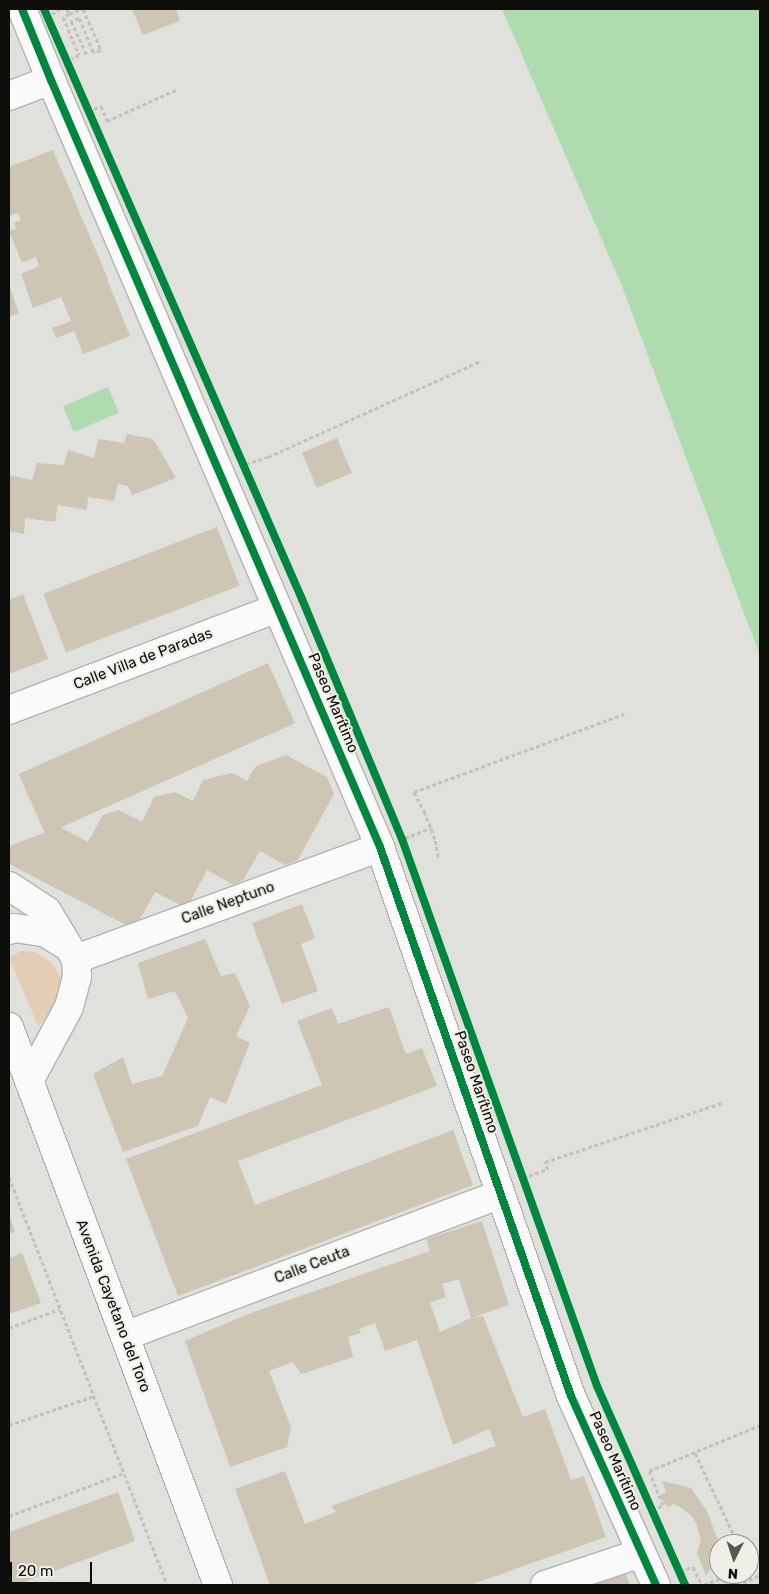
<!DOCTYPE html>
<html>
<head>
<meta charset="utf-8">
<style>
  body { margin:0 }
  #map { position:relative; width:769px; height:1594px; overflow:hidden; background:#e0e0dc; font-family:Rubik,sans-serif }
  div>[style] { position:absolute }
  .green>* { inset:0; background:#e4cdb5 }
  .water>* { inset:0; background:#aedcaf; transform-origin:0 0 }
  .building>* { inset:0; background:#cdc6b4; transform-origin:0 0 }
  .path>* { height:3px; margin-top:-1.5px; transform-origin:0; background:repeating-linear-gradient(90deg,#c1c1c0 0 4px,transparent 0 6.5px) }
  .roads { filter:drop-shadow(1px 0 #b3b3b0) drop-shadow(-1px 0 #b3b3b0) drop-shadow(0 1px #b3b3b0) drop-shadow(0 -1px #b3b3b0) }
  .minor>* { height:28px; margin:-14px; padding:0 14px; transform-origin:14px; border-radius:14px; background:#fafafa }
  .secondary>* { height:28px; margin:-14px; padding:0 14px; transform-origin:14px; border-radius:14px; background:#fafafa }
  .cycleway>* { height:8px; margin:-4px; padding:0 4px; transform-origin:4px; border-radius:4px; background:#00873e }
  span { translate:-50% -50%; white-space:nowrap; text-align:center; line-height:1.15; -webkit-text-stroke:4px #efefe7; paint-order:stroke }
  .street-label { font-size:15px; color:#0d0d0a }
  .frame { position:absolute; inset:0; border:10px solid #0d0d0a; pointer-events:none }
  .north { position:absolute; left:709px; top:1534px; width:50px; height:50px; box-sizing:border-box; background:#efefe7; border:1px solid #95958f; border-radius:50%; rotate:184deg; font-size:14px; font-weight:700; line-height:20px; text-align:center; color:#0d0d0a }
  .north::after { content:''; display:block; margin:auto; width:18px; height:22px; background:#575754; clip-path:polygon(50% 0,100% 100%,50% 72%,0 100%) }
  .scale { position:absolute; left:10px; top:1562px; width:82px; height:22px; box-sizing:border-box; border:2px solid #0d0d0a; border-top:0; padding-left:6px; font-size:15px; line-height:18px; white-space:nowrap; color:#0d0d0a; -webkit-text-stroke:4px #efefe7; paint-order:stroke }
</style>
</head>
<body>
<div id="map">
  <div class="green">
    <div style="clip-path:polygon(22px 951px,35px 952px,51px 962px,60px 976px,60px 992px,55px 1010px,38px 1026px,9px 957px)"></div>
  </div>
  <div class="water">
    <div style="clip-path:polygon(502px 9px,760px 9px,760px 656px,622px 286px)"></div>
    <div style="left:108px;top:387px;width:28px;height:49px;rotate:67deg"></div>
  </div>
  <div class="building">
    <div style="clip-path:polygon(132px 9px,176px 9px,180px 21px,143px 35px)"></div>
    <div style="clip-path:polygon(53px 150px,108px 279px,107px 279px,130px 336px,83px 354px,74px 331px,56px 338px,52px 328px,71px 321px,61px 297px,33px 308px,21px 274px,39px 266px,36px 257px,22px 263px,9px 231px,16px 229px,14px 223px,21px 220px,18px 213px,9px 216px,9px 167px)"></div>
    <div style="clip-path:polygon(9px 285px,19px 313px,9px 317px)"></div>
    <div style="clip-path:polygon(127px 434px,153px 439px,176px 478px,132px 495px,128px 486px,118px 484px,114px 501px,88px 497px,87px 510px,58px 505px,55px 522px,25px 518px,24px 534px,9px 531px,9px 475px,32px 480px,37px 463px,64px 465px,68px 450px,94px 458px,98px 439px,124px 443px)"></div>
    <div style="left:337px;top:438px;width:38px;height:38px;rotate:67deg"></div>
    <div style="left:217px;top:527px;width:63px;height:186px;rotate:69deg"></div>
    <div style="clip-path:polygon(23px 594px,48px 659px,9px 674px,9px 600px)"></div>
    <div style="left:268px;top:663px;width:66px;height:273px;rotate:66deg"></div>
    <div style="clip-path:polygon(286px 755px,327px 777px,334px 794px,298px 860px,285px 865px,260px 851px,243px 880px,234px 885px,207px 870px,190px 902px,180px 905px,155px 892px,139px 921px,128px 926px,9px 864px,9px 846px,60px 827px,88px 842px,103px 815px,119px 810px,142px 822px,154px 797px,175px 792px,193px 801px,203px 780px,232px 773px,247px 781px,256px 766px)"></div>
    <div style="clip-path:polygon(302px 904px,315px 938px,301px 944px,318px 991px,282px 1004px,252px 923px)"></div>
    <div style="clip-path:polygon(205px 939px,221px 976px,235px 973px,250px 1006px,236px 1036px,250px 1043px,226px 1104px,210px 1097px,198px 1126px,123px 1152px,93px 1074px,123px 1057px,132px 1084px,162px 1076px,188px 1018px,175px 991px,148px 999px,138px 963px)"></div>
    <div style="clip-path:polygon(389px 1007px,406px 1054px,422px 1048px,437px 1086px,238px 1161px,255px 1205px,453px 1130px,473px 1185px,178px 1296px,126px 1159px,322px 1085px,297px 1021px,332px 1008px,338px 1024px)"></div>
    <div style="clip-path:polygon(9px 1215px,15px 1232px,9px 1234px)"></div>
    <div style="clip-path:polygon(482px 1221px,509px 1305px,471px 1318px,459px 1279px,442px 1284px,446px 1297px,430px 1303px,440px 1332px,471px 1318px,483px 1316px,523px 1417px,545px 1409px,571px 1480px,584px 1476px,606px 1537px,470px 1585px,270px 1585px,235px 1489px,285px 1471px,305px 1524px,336px 1512px,331px 1506px,496px 1446px,489px 1429px,453px 1445px,417px 1340px,385px 1351px,375px 1323px,359px 1329px,361px 1333px,348px 1337px,353px 1357px,301px 1374px,293px 1362px,269px 1371px,291px 1427px,287px 1447px,230px 1467px,185px 1341px,248px 1314px,430px 1251px,426px 1239px)"></div>
    <div style="clip-path:polygon(22px 1253px,41px 1303px,9px 1314px,9px 1258px)"></div>
    <div style="clip-path:polygon(662px 1481px,691px 1488px,707px 1511px,719px 1543px,719px 1555px,706px 1576px,697px 1553px,701px 1539px,696px 1523px,692px 1516px,680px 1507px,674px 1504px,667px 1507px,660px 1495px,666px 1492px)"></div>
    <div style="clip-path:polygon(118px 1492px,135px 1541px,16px 1585px,9px 1585px,9px 1532px)"></div>
    <div style="clip-path:polygon(624px 1571px,630px 1585px,592px 1585px)"></div>
  </div>
  <div class="path">
    <div style="left:67px;top:9px;width:5px;rotate:68deg"></div>
    <div style="left:69px;top:14px;width:14px;rotate:-21deg"></div>
    <div style="left:83px;top:9px;width:45px;rotate:66.3deg"></div>
    <div style="left:101px;top:50px;width:8px;rotate:166deg"></div>
    <div style="left:93px;top:52px;width:37px;rotate:-112deg"></div>
    <div style="left:79px;top:18px;width:9px;rotate:159deg"></div>
    <div style="left:71px;top:21px;width:38px;rotate:65deg"></div>
    <div style="left:52px;top:14px;width:9px;rotate:-32deg"></div>
    <div style="left:69px;top:14px;width:7px;rotate:153deg"></div>
    <div style="left:63px;top:17px;width:41px;rotate:67.2deg"></div>
    <div style="left:79px;top:55px;width:8px;rotate:157deg"></div>
    <div style="left:94px;top:109px;width:8px;rotate:-23deg"></div>
    <div style="left:101px;top:106px;width:16px;rotate:68deg"></div>
    <div style="left:107px;top:121px;width:78px;rotate:-24.3deg"></div>
    <div style="left:246px;top:464px;width:23px;rotate:-18deg"></div>
    <div style="left:268px;top:457px;width:234px;rotate:-24.3deg"></div>
    <div style="left:405px;top:838px;width:28px;rotate:-21deg"></div>
    <div style="left:438px;top:857px;width:18px;rotate:-99deg"></div>
    <div style="left:435px;top:839px;width:28px;rotate:-111deg"></div>
    <div style="left:425px;top:813px;width:24px;rotate:-118deg"></div>
    <div style="left:414px;top:792px;width:224px;rotate:-20.4deg"></div>
    <div style="left:9px;top:1177px;width:437px;rotate:68.8deg"></div>
    <div style="left:167px;top:1584px;width:2px;rotate:153deg"></div>
    <div style="left:523px;top:1178px;width:27px;rotate:-20deg"></div>
    <div style="left:548px;top:1169px;width:8px;rotate:-113deg"></div>
    <div style="left:545px;top:1162px;width:186px;rotate:-18.5deg"></div>
    <div style="left:9px;top:1328px;width:54px;rotate:-20.4deg"></div>
    <div style="left:9px;top:1425px;width:90px;rotate:-18.8deg"></div>
    <div style="left:695px;top:1453px;width:101px;rotate:64.7deg"></div>
    <div style="left:652px;top:1510px;width:12px;rotate:-24deg"></div>
    <div style="left:663px;top:1505px;width:37px;rotate:-112deg"></div>
    <div style="left:649px;top:1471px;width:120px;rotate:-22.5deg"></div>
    <div style="left:9px;top:1516px;width:123px;rotate:-20.5deg"></div>
    <div style="left:680px;top:1571px;width:14px;rotate:-17deg"></div>
    <div style="left:693px;top:1567px;width:20px;rotate:63deg"></div>
    <div style="left:704px;top:1585px;width:29px;rotate:-22deg"></div>
    <div style="left:737px;top:1585px;width:25px;rotate:-23deg"></div>
  </div>
  <div class="roads">
    <div class="minor">
      <div style="left:22px;top:9px;width:77px;rotate:67.8deg"></div>
      <div style="left:51px;top:80px;width:835px;rotate:66.78deg"></div>
      <div style="left:380px;top:847px;width:581px;rotate:70.82deg"></div>
      <div style="left:571px;top:1396px;width:207px;rotate:65.8deg"></div>
      <div style="left:9px;top:96px;width:45px;rotate:-20.9deg"></div>
      <div style="left:9px;top:710px;width:287px;rotate:-20.8deg"></div>
      <div style="left:9px;top:886px;width:45px;rotate:33.3deg"></div>
      <div style="left:47px;top:911px;width:56px;rotate:58.9deg"></div>
      <div style="left:76px;top:959px;width:18px;rotate:87deg"></div>
      <div style="left:77px;top:977px;width:31px;rotate:105deg"></div>
      <div style="left:69px;top:1007px;width:84px;rotate:118.4deg"></div>
      <div style="left:9px;top:930px;width:5px;rotate:-22deg"></div>
      <div style="left:14px;top:928px;width:30px;rotate:8deg"></div>
      <div style="left:44px;top:932px;width:26px;rotate:31deg"></div>
      <div style="left:76px;top:959px;width:324px;rotate:-20.2deg"></div>
      <div style="left:125px;top:1336px;width:401px;rotate:-20.7deg"></div>
      <div style="left:545px;top:1585px;width:101px;rotate:-18.4deg"></div>
    </div>
    <div class="secondary">
      <div style="left:9px;top:1027px;width:596px;rotate:69.47deg"></div>
    </div>
  </div>
  <div class="cycleway">
    <div style="left:22px;top:9px;width:77px;rotate:67.8deg"></div>
    <div style="left:51px;top:80px;width:835px;rotate:66.78deg"></div>
    <div style="left:380px;top:847px;width:581px;rotate:70.82deg"></div>
    <div style="left:571px;top:1396px;width:207px;rotate:65.8deg"></div>
    <div style="left:44px;top:9px;width:644px;rotate:66.38deg"></div>
    <div style="left:302px;top:599px;width:260px;rotate:67.4deg"></div>
    <div style="left:402px;top:839px;width:581px;rotate:70.38deg"></div>
    <div style="left:597px;top:1386px;width:218px;rotate:66.1deg"></div>
  </div>
  <div class="street-label">
    <span style="left:143px;top:659px;rotate:-21deg">Calle Villa de Paradas</span>
    <span style="left:333px;top:703px;rotate:67deg">Paseo Marítimo</span>
    <span style="left:228px;top:903px;rotate:-20deg">Calle Neptuno</span>
    <span style="left:476px;top:1082px;rotate:71deg">Paseo Marítimo</span>
    <span style="left:312px;top:1265px;rotate:-21deg">Calle Ceuta</span>
    <span style="left:113px;top:1306px;rotate:69deg">Avenida Cayetano del Toro</span>
    <span style="left:615px;top:1461px;rotate:66deg">Paseo Marítimo</span>
  </div>
  <div class="frame"></div>
  <div class="north">N</div>
  <div class="scale">20 m</div>
</div>
</body>
</html>
